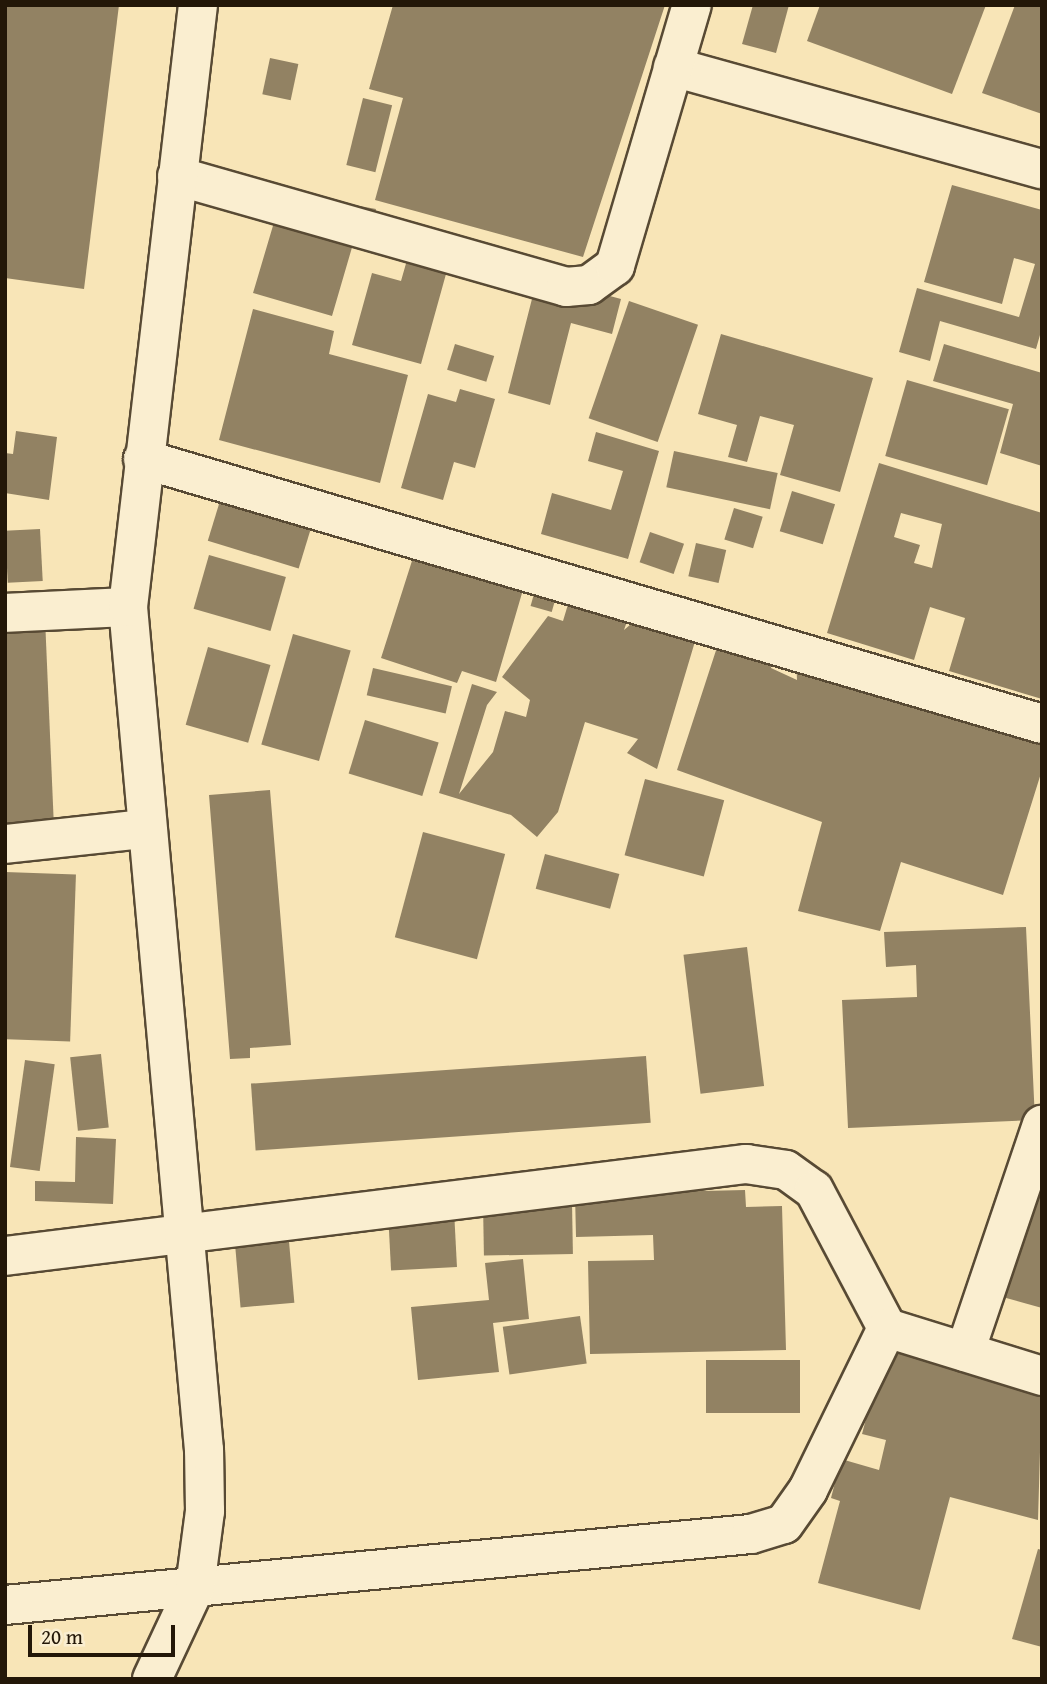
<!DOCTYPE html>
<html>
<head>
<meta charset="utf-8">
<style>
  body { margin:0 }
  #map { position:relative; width:1047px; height:1684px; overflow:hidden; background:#f8e5b7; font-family:"Gentium Book Plus",serif }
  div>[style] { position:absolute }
  .building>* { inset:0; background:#928263; transform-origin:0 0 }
  .roads { filter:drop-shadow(2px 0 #584a34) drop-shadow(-2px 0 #584a34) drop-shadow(0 2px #584a34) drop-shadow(0 -2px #584a34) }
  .minor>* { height:38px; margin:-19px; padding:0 19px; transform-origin:19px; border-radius:19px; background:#faeed0 }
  span { translate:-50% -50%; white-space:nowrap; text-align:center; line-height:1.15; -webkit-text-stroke:6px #faeed0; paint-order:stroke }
  .frame { position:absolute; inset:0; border:7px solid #231708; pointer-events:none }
  .scale { position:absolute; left:28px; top:1625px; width:147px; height:32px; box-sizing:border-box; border:4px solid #231708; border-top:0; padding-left:9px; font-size:21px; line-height:24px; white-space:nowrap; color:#231708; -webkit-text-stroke:5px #faeed0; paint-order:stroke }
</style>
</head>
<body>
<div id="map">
  <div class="building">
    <div style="clip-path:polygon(5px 5px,119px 5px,84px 289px,5px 278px)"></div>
    <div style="clip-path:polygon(393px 5px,665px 5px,583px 257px,375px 200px,403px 98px,369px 89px)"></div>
    <div style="clip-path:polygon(753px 5px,789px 5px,776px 53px,742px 44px)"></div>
    <div style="clip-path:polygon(820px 5px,986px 5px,952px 94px,807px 41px)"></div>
    <div style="clip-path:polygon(1015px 5px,1042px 5px,1042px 114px,982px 93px)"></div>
    <div style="left:270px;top:58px;width:29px;height:37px;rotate:12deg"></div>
    <div style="left:363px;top:98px;width:30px;height:69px;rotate:14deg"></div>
    <div style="clip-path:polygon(952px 185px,1042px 210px,1042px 328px,1036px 349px,940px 321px,930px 361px,899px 352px,917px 288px,1019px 317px,1035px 264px,1014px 258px,1002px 304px,924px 282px)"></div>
    <div style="clip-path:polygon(283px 192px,376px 209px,365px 248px,353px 244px,332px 316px,253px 293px)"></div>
    <div style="clip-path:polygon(384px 215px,511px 251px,501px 290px,446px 274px,421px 364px,352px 345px,372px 273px,401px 281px,409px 253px)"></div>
    <div style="clip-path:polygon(584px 289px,621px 299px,612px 334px,571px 323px,550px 405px,508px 393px,534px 291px)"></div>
    <div style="left:629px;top:301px;width:73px;height:124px;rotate:19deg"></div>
    <div style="clip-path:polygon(253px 309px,334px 331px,329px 354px,408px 375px,380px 483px,219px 440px)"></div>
    <div style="clip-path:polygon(721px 334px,873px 378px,840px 492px,780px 475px,794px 425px,760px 416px,747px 462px,728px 457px,737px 425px,698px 414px)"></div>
    <div style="left:455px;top:344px;width:41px;height:27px;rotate:17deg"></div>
    <div style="clip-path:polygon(944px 344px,1042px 373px,1042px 466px,1000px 453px,1013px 404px,933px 381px)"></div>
    <div style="left:907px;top:380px;width:106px;height:79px;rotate:16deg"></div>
    <div style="clip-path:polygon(460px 389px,495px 399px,475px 468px,454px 462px,443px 500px,401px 488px,428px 394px,456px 402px)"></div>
    <div style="clip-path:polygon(16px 431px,57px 437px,49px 500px,5px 493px,5px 453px,13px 454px)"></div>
    <div style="clip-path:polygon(596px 432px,659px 451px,628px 559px,541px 534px,552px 493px,611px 510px,623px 471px,588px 461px)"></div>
    <div style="left:674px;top:451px;width:106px;height:37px;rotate:12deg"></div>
    <div style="clip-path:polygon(evenodd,879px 463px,1042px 513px,1042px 699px,949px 671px,965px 618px,930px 607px,914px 660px,827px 633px,879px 463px,901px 513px,942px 524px,932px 568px,914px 563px,920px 545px,894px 537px,901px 513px)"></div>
    <div style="left:223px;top:491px;width:95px;height:52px;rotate:17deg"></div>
    <div style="left:792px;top:491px;width:45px;height:42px;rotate:17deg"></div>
    <div style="left:734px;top:508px;width:30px;height:33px;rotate:17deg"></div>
    <div style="left:40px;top:529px;width:52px;height:35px;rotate:87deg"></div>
    <div style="left:650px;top:532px;width:36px;height:32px;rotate:19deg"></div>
    <div style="clip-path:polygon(418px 542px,527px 576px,496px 682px,462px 671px,457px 683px,381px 658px)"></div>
    <div style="left:696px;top:543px;width:31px;height:34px;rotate:13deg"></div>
    <div style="left:209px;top:555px;width:80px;height:56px;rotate:16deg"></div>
    <div style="left:538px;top:580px;width:22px;height:27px;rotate:16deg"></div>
    <div style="clip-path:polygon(572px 591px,632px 607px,624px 630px,644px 613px,699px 628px,657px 769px,627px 753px,638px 739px,585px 722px,558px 812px,537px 837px,511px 815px,439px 793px,472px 684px,497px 692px,487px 705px,459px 794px,493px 752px,505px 711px,526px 717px,530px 700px,502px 677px,548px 616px,563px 621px)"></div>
    <div style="clip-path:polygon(45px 618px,54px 828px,5px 830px,5px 619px)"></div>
    <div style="left:293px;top:634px;width:60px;height:115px;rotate:16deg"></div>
    <div style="clip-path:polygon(721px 635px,772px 653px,771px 668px,797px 680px,796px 658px,1042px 733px,1042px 770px,1003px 895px,901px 862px,880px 931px,798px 911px,822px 822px,677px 770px)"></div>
    <div style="left:208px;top:647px;width:65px;height:81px;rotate:16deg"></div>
    <div style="left:373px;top:668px;width:81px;height:28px;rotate:13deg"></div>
    <div style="left:365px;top:720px;width:77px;height:56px;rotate:17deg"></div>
    <div style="left:645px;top:779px;width:82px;height:79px;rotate:15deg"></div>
    <div style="clip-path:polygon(270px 790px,291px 1045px,250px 1048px,250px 1058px,230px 1059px,209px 795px)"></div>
    <div style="left:423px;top:832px;width:85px;height:109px;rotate:15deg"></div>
    <div style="left:545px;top:854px;width:77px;height:36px;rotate:15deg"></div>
    <div style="left:5px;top:872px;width:71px;height:167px;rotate:2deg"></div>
    <div style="clip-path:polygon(1026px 927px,1035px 1120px,848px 1128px,842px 1000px,917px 997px,916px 965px,886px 967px,884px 932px)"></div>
    <div style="left:747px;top:947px;width:140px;height:64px;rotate:83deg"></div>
    <div style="left:101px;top:1054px;width:74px;height:31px;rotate:84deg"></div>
    <div style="left:646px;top:1056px;width:67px;height:396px;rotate:86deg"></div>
    <div style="left:25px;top:1060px;width:30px;height:108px;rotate:8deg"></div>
    <div style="clip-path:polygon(76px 1137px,116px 1139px,113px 1204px,35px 1201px,35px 1181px,75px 1182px)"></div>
    <div style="clip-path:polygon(745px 1190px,746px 1207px,782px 1206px,786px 1350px,590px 1354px,588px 1261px,654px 1260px,653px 1235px,576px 1237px,575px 1194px)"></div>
    <div style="clip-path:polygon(1028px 1190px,1042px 1194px,1042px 1308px,999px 1296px)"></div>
    <div style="left:572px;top:1202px;width:52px;height:89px;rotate:89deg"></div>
    <div style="left:454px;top:1210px;width:57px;height:66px;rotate:87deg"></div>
    <div style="left:288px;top:1230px;width:73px;height:54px;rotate:85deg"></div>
    <div style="clip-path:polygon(523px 1259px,529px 1319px,493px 1323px,499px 1372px,418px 1380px,411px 1307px,489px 1300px,485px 1263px)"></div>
    <div style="left:580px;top:1316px;width:48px;height:78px;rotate:82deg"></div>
    <div style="clip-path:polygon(886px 1343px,1042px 1384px,1038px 1520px,950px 1497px,920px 1610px,818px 1583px,840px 1501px,831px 1498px,841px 1459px,879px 1470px,886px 1440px,862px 1434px)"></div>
    <div style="left:706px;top:1360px;width:94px;height:53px"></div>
    <div style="clip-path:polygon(1038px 1549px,1042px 1550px,1042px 1647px,1012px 1639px)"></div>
  </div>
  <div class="roads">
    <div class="minor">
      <div style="left:673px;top:67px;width:383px;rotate:15.5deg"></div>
      <div style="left:177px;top:176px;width:405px;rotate:15.9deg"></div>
      <div style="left:566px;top:287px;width:23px;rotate:-5deg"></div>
      <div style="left:589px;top:285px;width:32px;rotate:-36deg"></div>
      <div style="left:615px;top:266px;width:272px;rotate:-73.6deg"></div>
      <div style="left:143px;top:459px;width:937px;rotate:16.42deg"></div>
      <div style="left:5px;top:613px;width:123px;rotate:-2.8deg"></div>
      <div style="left:5px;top:844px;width:140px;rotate:-6.2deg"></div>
      <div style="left:5px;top:1256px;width:747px;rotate:-7.08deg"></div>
      <div style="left:746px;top:1164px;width:40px;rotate:8.5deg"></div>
      <div style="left:786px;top:1170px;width:34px;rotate:36deg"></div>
      <div style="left:814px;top:1190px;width:156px;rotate:62.1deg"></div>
      <div style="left:887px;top:1328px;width:162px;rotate:17.2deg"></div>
      <div style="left:965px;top:1352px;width:240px;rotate:-71.3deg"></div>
      <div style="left:5px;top:1605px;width:749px;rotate:-5.44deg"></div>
      <div style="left:751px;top:1534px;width:34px;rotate:-17deg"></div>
      <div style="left:784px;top:1524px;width:42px;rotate:-54.8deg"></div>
      <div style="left:808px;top:1490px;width:180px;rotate:-64deg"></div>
      <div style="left:152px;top:1679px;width:102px;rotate:-64.9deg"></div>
      <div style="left:195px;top:1587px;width:77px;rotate:-82.5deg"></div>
      <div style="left:205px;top:1511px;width:61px;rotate:-90.9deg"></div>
      <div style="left:204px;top:1450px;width:846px;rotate:-95.15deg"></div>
      <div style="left:128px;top:607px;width:606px;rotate:-83.37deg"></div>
    </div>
  </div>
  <div class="frame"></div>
  <div class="scale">20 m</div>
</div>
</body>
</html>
